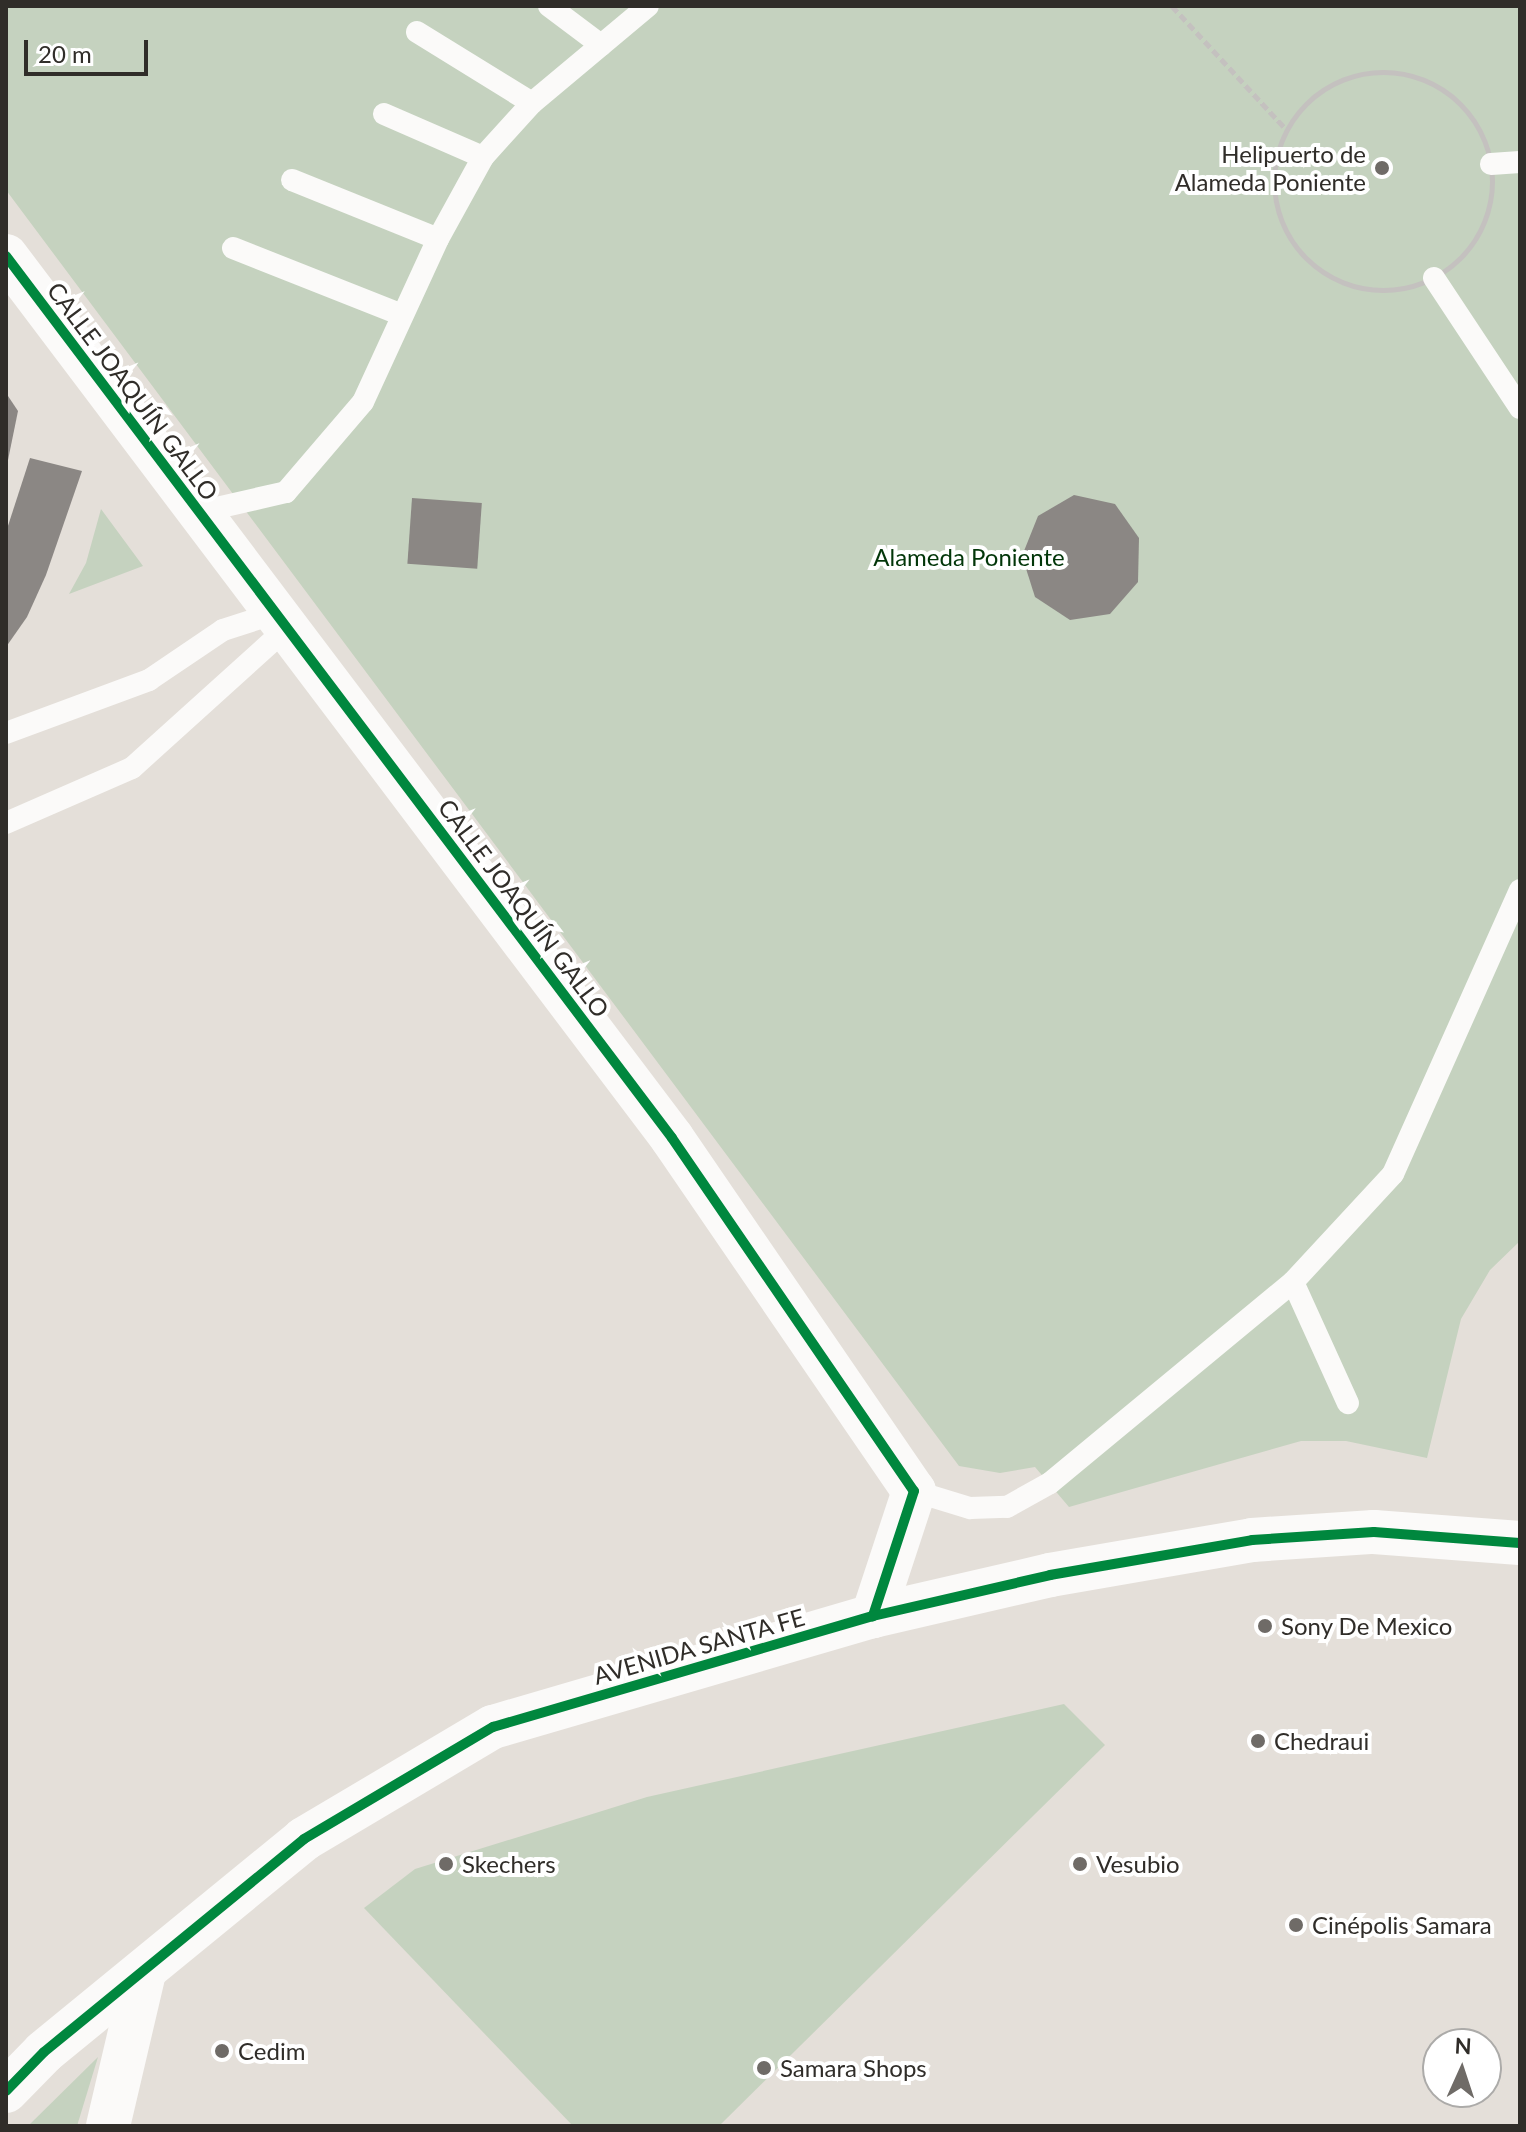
<!DOCTYPE html>
<html>
<head>
<meta charset="utf-8">
<style>
  body { margin:0 }
  #map { position:relative; width:1526px; height:2132px; overflow:hidden; background:#e4dfd9; font-family:Lato,sans-serif }
  div>[style] { position:absolute }
  .green>* { inset:0; background:#c5d2bf }
  .building>* { inset:0; background:#8b8784; transform-origin:0 0 }
  .path>* { height:5px; margin-top:-2.5px; transform-origin:0; background:repeating-linear-gradient(90deg,#c4c1bf 0 8px,transparent 0 12px) }
  .path>.ring { margin:-2.5px; padding:0; box-sizing:content-box; background:none; border:5px solid #c4c1bf; border-radius:50% }
  .lane>* { height:22px; margin:-11px; padding:0 11px; transform-origin:11px; border-radius:11px; background:#fbfaf9 }
  .street>* { height:44px; margin:-22px; padding:0 22px; transform-origin:22px; border-radius:22px; background:#fbfaf9 }
  .secondary>* { height:44px; margin:-22px; padding:0 22px; transform-origin:22px; border-radius:22px; background:#fbfaf9 }
  .cycleway>* { height:10px; margin:-5px; padding:0 5px; transform-origin:5px; border-radius:5px; background:#00873e }
  .dots>* { width:22px; height:22px; translate:-50% -50%; box-sizing:border-box; border:4px solid #fff; border-radius:50% }
  span { translate:-50% -50%; white-space:nowrap; text-align:center; line-height:1.15; -webkit-text-stroke:8px #fff; paint-order:stroke }
  .poi-label { font-size:24px; color:#302d29 }
  .right { translate:-100% -50%; text-align:right }
  .left { translate:0 -50%; text-align:left }
  .street-label { font-size:24px; color:#302d29 }
  .park-label { font-size:24px; color:#023609 }
  .frame { position:absolute; inset:0; border:8px solid #302d29; pointer-events:none }
  .north { position:absolute; left:1422px; top:2028px; width:80px; height:80px; box-sizing:border-box; background:#fff; border:2px solid #acaba9; border-radius:50%; rotate:3deg; font-size:22px; font-weight:700; line-height:32px; text-align:center; color:#302d29 }
  .north::after { content:''; display:block; margin:auto; width:28px; height:36px; background:#6f6b67; clip-path:polygon(50% 0,100% 100%,50% 72%,0 100%) }
  .scale { position:absolute; left:24px; top:40px; width:124px; height:36px; box-sizing:border-box; border:4px solid #302d29; border-top:0; padding-left:10px; font-size:24px; line-height:28px; white-space:nowrap; color:#302d29; -webkit-text-stroke:6px #fff; paint-order:stroke }
</style>
</head>
<body>
<div id="map">
  <div class="green">
    <div style="clip-path:polygon(6px 6px,1520px 6px,1520px 1241px,1490px 1270px,1461px 1319px,1427px 1458px,1346px 1441px,1301px 1441px,1069px 1507px,1035px 1467px,1000px 1473px,959px 1466px,6px 190px)"></div>
    <div style="clip-path:polygon(101px 509px,143px 566px,69px 594px,86px 563px)"></div>
    <div style="clip-path:polygon(1064px 1704px,1105px 1745px,719px 2126px,573px 2126px,364px 1908px,415px 1869px,647px 1797px)"></div>
    <div style="clip-path:polygon(98px 2057px,77px 2126px,28px 2126px)"></div>
  </div>
  <div class="building">
    <div style="clip-path:polygon(6px 393px,18px 411px,7px 465px,6px 465px)"></div>
    <div style="clip-path:polygon(30px 458px,82px 471px,46px 575px,27px 617px,6px 647px,6px 532px)"></div>
    <div style="clip-path:polygon(1074px 495px,1115px 504px,1139px 538px,1138px 582px,1110px 614px,1070px 620px,1035px 597px,1022px 556px,1038px 516px)"></div>
    <div style="left:412px;top:498px;width:70px;height:66px;rotate:4deg"></div>
  </div>
  <div class="path">
    <div style="left:1172px;top:6px;width:168px;rotate:47.2deg"></div>
    <div class="ring" style="left:1274px;top:72px;width:213px;height:213px"></div>
  </div>
  <div class="lane">
    <div style="left:549px;top:6px;width:65px;rotate:36.9deg"></div>
    <div style="left:417px;top:32px;width:135px;rotate:31.7deg"></div>
    <div style="left:384px;top:114px;width:108px;rotate:23.5deg"></div>
    <div style="left:1491px;top:164px;width:29px;rotate:-4deg"></div>
    <div style="left:292px;top:180px;width:157px;rotate:22deg"></div>
    <div style="left:233px;top:248px;width:182px;rotate:21.6deg"></div>
    <div style="left:1434px;top:278px;width:156px;rotate:56.5deg"></div>
    <div style="left:199px;top:512px;width:89px;rotate:-12.9deg"></div>
    <div style="left:286px;top:492px;width:118px;rotate:-49.5deg"></div>
    <div style="left:363px;top:402px;width:179px;rotate:-65.3deg"></div>
    <div style="left:438px;top:239px;width:94px;rotate:-61.2deg"></div>
    <div style="left:483px;top:157px;width:73px;rotate:-47.8deg"></div>
    <div style="left:532px;top:103px;width:151px;rotate:-39.9deg"></div>
    <div style="left:6px;top:733px;width:153px;rotate:-20.3deg"></div>
    <div style="left:149px;top:680px;width:89px;rotate:-34deg"></div>
    <div style="left:223px;top:630px;width:56px;rotate:-17.8deg"></div>
    <div style="left:6px;top:823px;width:137px;rotate:-23.6deg"></div>
    <div style="left:132px;top:768px;width:209px;rotate:-42.1deg"></div>
    <div style="left:1293px;top:1282px;width:133px;rotate:65.6deg"></div>
    <div style="left:914px;top:1491px;width:59px;rotate:16.9deg"></div>
    <div style="left:970px;top:1508px;width:37px;rotate:-2deg"></div>
    <div style="left:1007px;top:1507px;width:49px;rotate:-29.2deg"></div>
    <div style="left:1050px;top:1483px;width:315px;rotate:-39.6deg"></div>
    <div style="left:1293px;top:1282px;width:147px;rotate:-47.2deg"></div>
    <div style="left:1393px;top:1174px;width:311px;rotate:-65.9deg"></div>
  </div>
  <div class="street">
    <div style="left:108px;top:2126px;width:158px;rotate:-76.8deg"></div>
  </div>
  <div class="secondary">
    <div style="left:6px;top:256px;width:1105px;rotate:52.94deg"></div>
    <div style="left:672px;top:1138px;width:428px;rotate:55.6deg"></div>
    <div style="left:914px;top:1491px;width:132px;rotate:108.2deg"></div>
    <div style="left:6px;top:2091px;width:54px;rotate:-45.7deg"></div>
    <div style="left:44px;top:2052px;width:336px;rotate:-39.3deg"></div>
    <div style="left:304px;top:1839px;width:220px;rotate:-30.7deg"></div>
    <div style="left:493px;top:1727px;width:396px;rotate:-16.3deg"></div>
    <div style="left:873px;top:1616px;width:182px;rotate:-13deg"></div>
    <div style="left:1050px;top:1575px;width:205px;rotate:-9.8deg"></div>
    <div style="left:1252px;top:1540px;width:122px;rotate:-3.8deg"></div>
    <div style="left:1374px;top:1532px;width:146px;rotate:4.3deg"></div>
  </div>
  <div class="cycleway">
    <div style="left:6px;top:256px;width:1105px;rotate:52.94deg"></div>
    <div style="left:672px;top:1138px;width:428px;rotate:55.6deg"></div>
    <div style="left:914px;top:1491px;width:132px;rotate:108.2deg"></div>
    <div style="left:6px;top:2091px;width:54px;rotate:-45.7deg"></div>
    <div style="left:44px;top:2052px;width:336px;rotate:-39.3deg"></div>
    <div style="left:304px;top:1839px;width:220px;rotate:-30.7deg"></div>
    <div style="left:493px;top:1727px;width:396px;rotate:-16.3deg"></div>
    <div style="left:873px;top:1616px;width:182px;rotate:-13deg"></div>
    <div style="left:1050px;top:1575px;width:205px;rotate:-9.8deg"></div>
    <div style="left:1252px;top:1540px;width:122px;rotate:-3.8deg"></div>
    <div style="left:1374px;top:1532px;width:146px;rotate:4.3deg"></div>
  </div>
  <div class="dots">
    <div style="left:1382px;top:168px;background:#6f6b67"></div>
    <div style="left:1265px;top:1626px;background:#6f6b67"></div>
    <div style="left:1258px;top:1741px;background:#6f6b67"></div>
    <div style="left:446px;top:1864px;background:#6f6b67"></div>
    <div style="left:1080px;top:1864px;background:#6f6b67"></div>
    <div style="left:1296px;top:1925px;background:#6f6b67"></div>
    <div style="left:222px;top:2051px;background:#6f6b67"></div>
    <div style="left:764px;top:2068px;background:#6f6b67"></div>
  </div>
  <div class="poi-label">
    <span class="right" style="left:1366px;top:168px">Helipuerto de<br>Alameda Poniente</span>
    <span class="left" style="left:1281px;top:1626px">Sony De Mexico</span>
    <span class="left" style="left:1274px;top:1741px">Chedraui</span>
    <span class="left" style="left:462px;top:1864px">Skechers</span>
    <span class="left" style="left:1096px;top:1864px">Vesubio</span>
    <span class="left" style="left:1312px;top:1925px">Cinépolis Samara</span>
    <span class="left" style="left:238px;top:2051px">Cedim</span>
    <span class="left" style="left:780px;top:2068px">Samara Shops</span>
  </div>
  <div class="street-label">
    <span style="left:133px;top:391px;rotate:53deg">CALLE JOAQUÍN GALLO</span>
    <span style="left:524px;top:908px;rotate:53deg">CALLE JOAQUÍN GALLO</span>
    <span style="left:699px;top:1646px;rotate:-16deg">AVENIDA SANTA FE</span>
  </div>
  <div class="park-label">
    <span style="left:969px;top:557px">Alameda Poniente</span>
  </div>
  <div class="frame"></div>
  <div class="north">N</div>
  <div class="scale">20 m</div>
</div>
</body>
</html>
